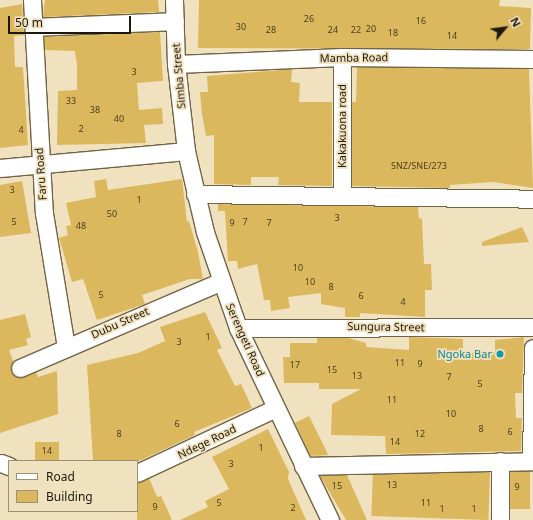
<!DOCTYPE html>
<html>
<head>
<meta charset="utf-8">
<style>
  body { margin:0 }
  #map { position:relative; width:533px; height:520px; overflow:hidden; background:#f1e2bf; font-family:"Noto Sans",sans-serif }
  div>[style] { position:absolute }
  .building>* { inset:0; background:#dbb75d; transform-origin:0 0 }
  .roads { filter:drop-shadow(1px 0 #716344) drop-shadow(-1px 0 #716344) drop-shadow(0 1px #716344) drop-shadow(0 -1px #716344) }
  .minor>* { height:17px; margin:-8.5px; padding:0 8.5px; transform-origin:8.5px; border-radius:8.5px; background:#fff }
  .dots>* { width:11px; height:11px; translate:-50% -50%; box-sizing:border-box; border:2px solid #f1e2bf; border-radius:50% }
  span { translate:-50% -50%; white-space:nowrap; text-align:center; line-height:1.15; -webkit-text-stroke:3.5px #f1e2bf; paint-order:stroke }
  .number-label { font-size:9px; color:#4c4020 }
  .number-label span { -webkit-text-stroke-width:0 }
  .street-label { font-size:11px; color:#1d180b }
  .culture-label { font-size:11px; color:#0d838f }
  .right { translate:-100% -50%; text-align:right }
  .legend { position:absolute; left:8px; top:460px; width:130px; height:52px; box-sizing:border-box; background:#f1e2bf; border:1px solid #9c9177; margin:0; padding:5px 7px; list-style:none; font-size:12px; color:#1d180b }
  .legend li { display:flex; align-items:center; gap:8px; height:20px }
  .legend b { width:20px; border:1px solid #9c9177 }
  .north { position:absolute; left:485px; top:8px; width:40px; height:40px; -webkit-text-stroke:3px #f1e2bf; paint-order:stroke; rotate:61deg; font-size:11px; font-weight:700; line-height:16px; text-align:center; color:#1d180b }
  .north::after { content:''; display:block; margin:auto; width:14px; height:18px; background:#1d180b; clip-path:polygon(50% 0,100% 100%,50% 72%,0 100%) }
  .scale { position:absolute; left:8px; top:16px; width:123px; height:18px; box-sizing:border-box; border:2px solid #1d180b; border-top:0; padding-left:5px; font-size:12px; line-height:14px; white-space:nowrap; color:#1d180b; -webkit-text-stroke:3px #f1e2bf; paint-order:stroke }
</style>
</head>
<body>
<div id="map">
  <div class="building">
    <div style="clip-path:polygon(45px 0,158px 0,159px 12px,43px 17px)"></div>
    <div style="clip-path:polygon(199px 0,500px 0,499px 6px,531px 8px,530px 49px,198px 48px)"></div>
    <div style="clip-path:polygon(22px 4px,24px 35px,14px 36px,15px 67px,23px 67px,28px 145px,0 148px,0 8px)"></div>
    <div style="clip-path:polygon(160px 32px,163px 81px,137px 83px,139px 110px,162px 108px,163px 124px,144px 125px,146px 143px,57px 145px,58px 91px,77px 90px,77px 65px,75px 51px,45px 50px,44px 37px)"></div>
    <div style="clip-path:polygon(357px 67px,529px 69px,533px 188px,493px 182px,450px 185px,450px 188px,352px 186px,352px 102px,356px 102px)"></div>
    <div style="clip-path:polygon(292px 69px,291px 82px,300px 83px,299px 102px,332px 102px,332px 186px,278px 185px,279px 177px,251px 177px,251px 185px,214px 184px,214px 135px,206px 136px,202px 114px,200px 92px,208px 92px,207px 76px)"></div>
    <div style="clip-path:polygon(106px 179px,108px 190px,182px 179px,187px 222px,189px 221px,198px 252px,203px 279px,190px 279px,142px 295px,145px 304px,97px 320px,83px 279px,72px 282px,59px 238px,68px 235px,66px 226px,71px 225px,66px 203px,96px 197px,94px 181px)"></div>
    <div style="clip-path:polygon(22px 181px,31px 233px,0 237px,0 185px)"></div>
    <div style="clip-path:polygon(218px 204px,418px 207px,419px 219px,422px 218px,424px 264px,431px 264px,432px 290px,425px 290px,425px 317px,360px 313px,360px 317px,345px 317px,345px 308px,321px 304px,321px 293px,288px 297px,290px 308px,271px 311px,270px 300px,264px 300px,257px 264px,238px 269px,237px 261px,228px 261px,225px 211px,218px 211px)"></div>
    <div style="clip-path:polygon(522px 227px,529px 242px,482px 246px,482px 242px)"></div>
    <div style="clip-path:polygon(205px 312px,222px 348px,217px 350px,235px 386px,241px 384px,252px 408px,194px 432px,195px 435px,139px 461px,93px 461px,87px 365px,138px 353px,165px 341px,160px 327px)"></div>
    <div style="clip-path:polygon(25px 314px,31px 337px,26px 339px,28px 345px,9px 350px,13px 361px,11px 372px,19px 378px,36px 372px,38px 377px,57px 371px,58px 414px,0 433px,0 320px)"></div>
    <div style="clip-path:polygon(409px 337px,463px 339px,463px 353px,495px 352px,495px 340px,524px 337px,522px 393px,515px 393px,516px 418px,522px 418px,521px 451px,386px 454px,385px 436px,331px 435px,332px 404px,361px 389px,319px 389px,319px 383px,284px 383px,283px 357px,290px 357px,290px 343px,317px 343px,317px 338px,348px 338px,366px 343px,366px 347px,409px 350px)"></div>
    <div style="clip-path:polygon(309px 416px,325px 448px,328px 455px,310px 456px,295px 423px)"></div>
    <div style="clip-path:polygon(268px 429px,289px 472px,288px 479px,306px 520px,180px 520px,208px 507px,205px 501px,229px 489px,212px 457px)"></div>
    <div style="left:35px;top:442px;width:24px;height:19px"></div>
    <div style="left:530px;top:471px;width:38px;height:20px;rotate:90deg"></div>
    <div style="left:490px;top:472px;width:48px;height:117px;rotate:92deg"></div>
    <div style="clip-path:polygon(336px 475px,347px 475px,367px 520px,346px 520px,320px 476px)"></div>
    <div style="clip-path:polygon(149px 478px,157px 497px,161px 496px,172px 520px,137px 520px,137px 483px)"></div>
  </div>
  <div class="roads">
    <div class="minor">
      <div style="left:32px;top:0;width:213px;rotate:86.8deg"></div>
      <div style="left:44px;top:213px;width:136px;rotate:80.7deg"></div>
      <div style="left:174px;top:0;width:64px;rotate:88.2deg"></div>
      <div style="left:176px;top:64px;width:88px;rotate:83.4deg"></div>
      <div style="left:186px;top:151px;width:83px;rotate:76.8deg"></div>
      <div style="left:205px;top:232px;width:102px;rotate:71deg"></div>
      <div style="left:238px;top:328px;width:213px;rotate:64.4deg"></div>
      <div style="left:34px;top:27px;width:141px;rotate:-2.4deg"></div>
      <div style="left:342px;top:57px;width:137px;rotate:90deg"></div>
      <div style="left:176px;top:64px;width:166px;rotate:-2.4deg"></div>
      <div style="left:342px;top:57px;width:191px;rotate:0.6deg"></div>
      <div style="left:0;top:168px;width:187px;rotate:-5.2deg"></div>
      <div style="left:195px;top:194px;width:338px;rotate:0.8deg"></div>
      <div style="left:238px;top:328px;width:295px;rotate:-0.2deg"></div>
      <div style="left:20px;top:368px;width:218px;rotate:-23.3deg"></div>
      <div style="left:531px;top:461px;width:113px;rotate:-89deg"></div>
      <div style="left:1px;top:463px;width:9px;rotate:21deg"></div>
      <div style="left:303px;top:466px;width:230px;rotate:-1.2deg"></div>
      <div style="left:137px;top:473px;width:153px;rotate:-25.1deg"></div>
      <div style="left:500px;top:520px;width:59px;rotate:-90deg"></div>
    </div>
  </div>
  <div class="dots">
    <div style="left:500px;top:354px;background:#0f9aa8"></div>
  </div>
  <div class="number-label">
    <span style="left:309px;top:19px">26</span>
    <span style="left:421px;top:21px">16</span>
    <span style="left:241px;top:27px">30</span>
    <span style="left:371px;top:29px">20</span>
    <span style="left:271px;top:30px">28</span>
    <span style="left:333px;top:30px">24</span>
    <span style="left:356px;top:30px">22</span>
    <span style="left:393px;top:33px">18</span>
    <span style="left:452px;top:36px">14</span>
    <span style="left:134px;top:72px">3</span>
    <span style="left:71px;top:101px">33</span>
    <span style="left:95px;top:110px">38</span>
    <span style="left:119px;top:119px">40</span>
    <span style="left:81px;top:129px">2</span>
    <span style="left:21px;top:130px">4</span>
    <span style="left:419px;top:166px">SNZ/SNE/273</span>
    <span style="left:12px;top:190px">3</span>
    <span style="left:139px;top:200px">1</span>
    <span style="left:112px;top:214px">50</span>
    <span style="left:337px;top:218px">3</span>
    <span style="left:14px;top:222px">5</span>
    <span style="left:245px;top:222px">7</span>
    <span style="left:232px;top:223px">9</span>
    <span style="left:269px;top:223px">7</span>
    <span style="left:81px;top:226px">48</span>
    <span style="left:298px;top:268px">10</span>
    <span style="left:310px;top:282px">10</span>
    <span style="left:331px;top:287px">8</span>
    <span style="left:101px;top:295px">5</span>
    <span style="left:361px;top:296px">6</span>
    <span style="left:403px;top:302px">4</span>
    <span style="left:208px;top:337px">1</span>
    <span style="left:179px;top:342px">3</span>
    <span style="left:400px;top:363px">11</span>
    <span style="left:420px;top:364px">9</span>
    <span style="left:295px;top:365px">17</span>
    <span style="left:332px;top:370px">15</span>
    <span style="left:357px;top:376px">13</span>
    <span style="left:449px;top:377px">7</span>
    <span style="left:480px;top:384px">5</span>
    <span style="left:392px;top:400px">11</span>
    <span style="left:451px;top:414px">10</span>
    <span style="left:177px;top:424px">6</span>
    <span style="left:481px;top:429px">8</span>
    <span style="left:510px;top:432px">6</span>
    <span style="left:119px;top:434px">8</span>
    <span style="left:420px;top:434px">12</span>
    <span style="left:395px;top:442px">14</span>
    <span style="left:261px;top:448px">1</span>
    <span style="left:47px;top:451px">14</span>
    <span style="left:231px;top:464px">3</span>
    <span style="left:392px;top:485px">13</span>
    <span style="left:337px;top:486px">15</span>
    <span style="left:517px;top:487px">9</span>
    <span style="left:219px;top:503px">5</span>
    <span style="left:426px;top:503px">11</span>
    <span style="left:155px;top:507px">9</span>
    <span style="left:293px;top:508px">2</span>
    <span style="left:442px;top:509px">1</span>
    <span style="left:474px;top:509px">1</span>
  </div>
  <div class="street-label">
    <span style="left:354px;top:58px;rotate:-1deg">Mamba Road</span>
    <span style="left:179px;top:76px;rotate:-95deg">Simba Street</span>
    <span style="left:342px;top:126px;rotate:-90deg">Kakakuona road</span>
    <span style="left:41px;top:174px;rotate:-94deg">Faru Road</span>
    <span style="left:120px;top:323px;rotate:-24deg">Dubu Street</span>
    <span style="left:386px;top:327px;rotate:1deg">Sungura Street</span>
    <span style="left:245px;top:340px;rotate:66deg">Serengeti Road</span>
    <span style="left:207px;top:442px;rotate:-26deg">Ndege Road</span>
  </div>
  <div class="culture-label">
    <span class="right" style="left:492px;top:354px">Ngoka Bar</span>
  </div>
  <ul class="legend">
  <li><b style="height:5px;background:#fff"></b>Road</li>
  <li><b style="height:11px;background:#dbb75d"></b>Building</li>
  </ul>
  <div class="north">N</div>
  <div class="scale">50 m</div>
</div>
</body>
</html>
